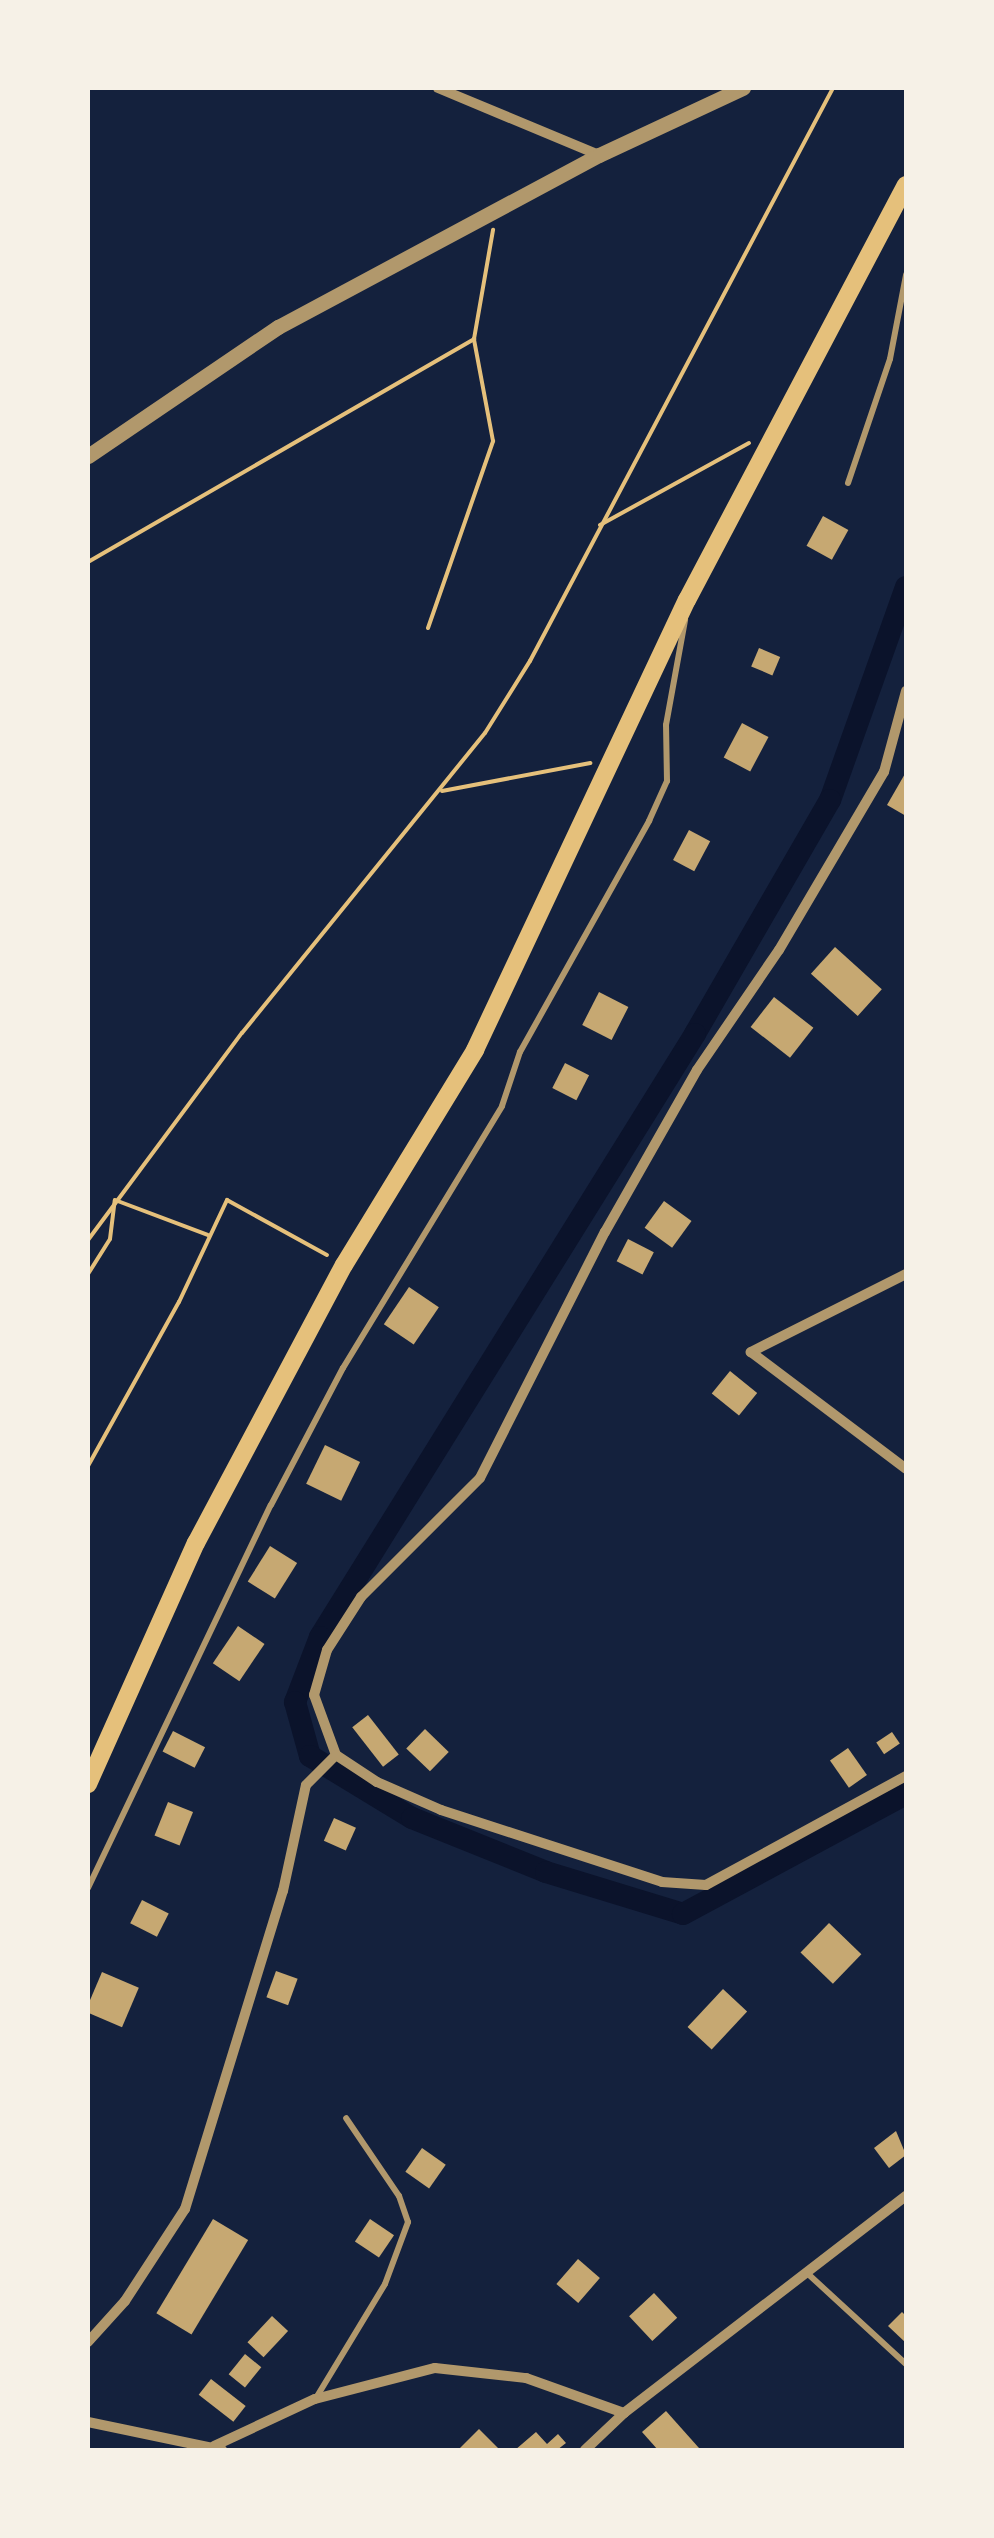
<!DOCTYPE html>
<html>
<head>
<meta charset="utf-8">
<style>
  body { margin:0 }
  #map { position:relative; width:994px; height:2538px; overflow:hidden; background:#14213d; font-family:"IBM Plex Serif",serif }
  div>[style] { position:absolute }
  .canal>* { height:22px; margin:-11px; padding:0 11px; transform-origin:11px; border-radius:11px; background:#0b132b }
  .building>* { inset:0; background:#c6a872; transform-origin:0 0 }
  .path>* { height:4px; margin:-2px; padding:0 2px; transform-origin:2px; border-radius:2px; background:#e5c07b }
  .service>* { height:6px; margin:-3px; padding:0 3px; transform-origin:3px; border-radius:3px; background:#b1986c }
  .minor>* { height:10px; margin:-5px; padding:0 5px; transform-origin:5px; border-radius:5px; background:#b1986c }
  .tertiary>* { height:15px; margin:-7.5px; padding:0 7.5px; transform-origin:7.5px; border-radius:7.5px; background:#b1986c }
  .secondary>* { height:18px; margin:-9px; padding:0 9px; transform-origin:9px; border-radius:9px; background:#e5c07b }
  span { translate:-50% -50%; white-space:nowrap; text-align:center; line-height:1.15; -webkit-text-stroke:9px #f6f1e7; paint-order:stroke }
  .frame { position:absolute; inset:0; border:90px solid #f6f1e7; pointer-events:none }
</style>
</head>
<body>
<div id="map">
  <div class="canal">
    <div style="left:906px;top:587px;width:226px;rotate:109.6deg"></div>
    <div style="left:830px;top:800px;width:270px;rotate:120deg"></div>
    <div style="left:695px;top:1034px;width:710px;rotate:121.88deg"></div>
    <div style="left:320px;top:1637px;width:70px;rotate:111deg"></div>
    <div style="left:295px;top:1702px;width:56px;rotate:74.5deg"></div>
    <div style="left:310px;top:1756px;width:119px;rotate:31.3deg"></div>
    <div style="left:412px;top:1818px;width:144px;rotate:21.9deg"></div>
    <div style="left:546px;top:1872px;width:143px;rotate:17deg"></div>
    <div style="left:683px;top:1914px;width:253px;rotate:-28.3deg"></div>
  </div>
  <div class="building">
    <div style="left:823px;top:516px;width:29px;height:34px;rotate:29deg"></div>
    <div style="left:759px;top:648px;width:23px;height:20px;rotate:23deg"></div>
    <div style="left:742px;top:723px;width:30px;height:39px;rotate:28deg"></div>
    <div style="clip-path:polygon(906px 772px,906px 816px,887px 805px)"></div>
    <div style="left:689px;top:830px;width:24px;height:34px;rotate:28deg"></div>
    <div style="left:835px;top:947px;width:63px;height:36px;rotate:42deg"></div>
    <div style="left:599px;top:992px;width:33px;height:37px;rotate:27deg"></div>
    <div style="left:774px;top:997px;width:50px;height:38px;rotate:38deg"></div>
    <div style="left:565px;top:1063px;width:27px;height:28px;rotate:27deg"></div>
    <div style="left:664px;top:1201px;width:34px;height:33px;rotate:36deg"></div>
    <div style="left:628px;top:1239px;width:29px;height:25px;rotate:27deg"></div>
    <div style="left:409px;top:1287px;width:36px;height:45px;rotate:34deg"></div>
    <div style="left:730px;top:1371px;width:35px;height:29px;rotate:39deg"></div>
    <div style="left:325px;top:1445px;width:39px;height:43px;rotate:26deg"></div>
    <div style="left:270px;top:1546px;width:32px;height:42px;rotate:32deg"></div>
    <div style="left:238px;top:1626px;width:32px;height:45px;rotate:34deg"></div>
    <div style="left:368px;top:1715px;width:50px;height:20px;rotate:52deg"></div>
    <div style="left:425px;top:1729px;width:33px;height:27px;rotate:44deg"></div>
    <div style="left:173px;top:1731px;width:36px;height:23px;rotate:27deg"></div>
    <div style="left:892px;top:1732px;width:14px;height:19px;rotate:56deg"></div>
    <div style="left:848px;top:1748px;width:33px;height:22px;rotate:55deg"></div>
    <div style="left:168px;top:1802px;width:27px;height:36px;rotate:22deg"></div>
    <div style="left:334px;top:1818px;width:24px;height:25px;rotate:24deg"></div>
    <div style="left:142px;top:1900px;width:30px;height:26px;rotate:27deg"></div>
    <div style="left:829px;top:1923px;width:45px;height:41px;rotate:44deg"></div>
    <div style="left:276px;top:1971px;width:23px;height:28px;rotate:20deg"></div>
    <div style="left:102px;top:1972px;width:40px;height:43px;rotate:23deg"></div>
    <div style="left:723px;top:1989px;width:33px;height:52px;rotate:43deg"></div>
    <div style="clip-path:polygon(896px 2131px,906px 2155px,889px 2168px,874px 2148px)"></div>
    <div style="left:422px;top:2148px;width:29px;height:29px;rotate:35deg"></div>
    <div style="left:213px;top:2219px;width:41px;height:110px;rotate:31deg"></div>
    <div style="left:370px;top:2219px;width:29px;height:27px;rotate:34deg"></div>
    <div style="left:578px;top:2259px;width:29px;height:33px;rotate:41deg"></div>
    <div style="left:654px;top:2293px;width:34px;height:34px;rotate:47deg"></div>
    <div style="clip-path:polygon(902px 2312px,906px 2316px,906px 2343px,888px 2326px)"></div>
    <div style="left:272px;top:2316px;width:22px;height:36px;rotate:43deg"></div>
    <div style="left:245px;top:2354px;width:21px;height:26px;rotate:39deg"></div>
    <div style="left:211px;top:2379px;width:44px;height:20px;rotate:38deg"></div>
    <div style="clip-path:polygon(666px 2411px,699px 2448px,697px 2450px,658px 2450px,642px 2432px)"></div>
    <div style="clip-path:polygon(479px 2429px,500px 2450px,458px 2450px)"></div>
    <div style="clip-path:polygon(536px 2432px,547px 2444px,558px 2434px,566px 2443px,557px 2450px,515px 2450px)"></div>
  </div>
  <div class="path">
    <div style="left:600px;top:525px;width:170px;rotate:-28.8deg"></div>
    <div style="left:88px;top:562px;width:446px;rotate:-30deg"></div>
    <div style="left:428px;top:628px;width:198px;rotate:-70.8deg"></div>
    <div style="left:493px;top:441px;width:104px;rotate:-100.6deg"></div>
    <div style="left:474px;top:339px;width:111px;rotate:-80.1deg"></div>
    <div style="left:442px;top:791px;width:151px;rotate:-10.7deg"></div>
    <div style="left:88px;top:1240px;width:258px;rotate:-53.4deg"></div>
    <div style="left:242px;top:1033px;width:386px;rotate:-51deg"></div>
    <div style="left:485px;top:733px;width:85px;rotate:-58deg"></div>
    <div style="left:530px;top:661px;width:648px;rotate:-62.13deg"></div>
    <div style="left:88px;top:1274px;width:41px;rotate:-57.8deg"></div>
    <div style="left:110px;top:1239px;width:39px;rotate:-83deg"></div>
    <div style="left:115px;top:1200px;width:99px;rotate:20.6deg"></div>
    <div style="left:88px;top:1466px;width:188px;rotate:-61deg"></div>
    <div style="left:179px;top:1302px;width:113px;rotate:-64.8deg"></div>
    <div style="left:227px;top:1200px;width:114px;rotate:28.8deg"></div>
  </div>
  <div class="service">
    <div style="left:848px;top:483px;width:131px;rotate:-71.3deg"></div>
    <div style="left:890px;top:359px;width:86px;rotate:-79.2deg"></div>
    <div style="left:88px;top:1888px;width:424px;rotate:-64.5deg"></div>
    <div style="left:271px;top:1505px;width:155px;rotate:-62.3deg"></div>
    <div style="left:343px;top:1368px;width:306px;rotate:-58.7deg"></div>
    <div style="left:502px;top:1106px;width:57px;rotate:-71.6deg"></div>
    <div style="left:520px;top:1052px;width:265px;rotate:-60.8deg"></div>
    <div style="left:649px;top:821px;width:44px;rotate:-65.8deg"></div>
    <div style="left:667px;top:781px;width:56px;rotate:-91deg"></div>
    <div style="left:666px;top:725px;width:107px;rotate:-79.7deg"></div>
    <div style="left:807px;top:2273px;width:134px;rotate:42.6deg"></div>
    <div style="left:316px;top:2398px;width:133px;rotate:-58.8deg"></div>
    <div style="left:385px;top:2284px;width:66px;rotate:-69.6deg"></div>
    <div style="left:408px;top:2222px;width:28px;rotate:-109deg"></div>
    <div style="left:399px;top:2196px;width:94px;rotate:-124.2deg"></div>
  </div>
  <div class="minor">
    <div style="left:438px;top:88px;width:174px;rotate:22.6deg"></div>
    <div style="left:906px;top:1274px;width:174px;rotate:153.3deg"></div>
    <div style="left:751px;top:1352px;width:194px;rotate:37deg"></div>
    <div style="left:336px;top:1755px;width:64px;rotate:-110.1deg"></div>
    <div style="left:314px;top:1695px;width:47px;rotate:-73.9deg"></div>
    <div style="left:327px;top:1650px;width:63px;rotate:-57.3deg"></div>
    <div style="left:361px;top:1597px;width:168px;rotate:-45deg"></div>
    <div style="left:480px;top:1478px;width:276px;rotate:-63.1deg"></div>
    <div style="left:605px;top:1232px;width:186px;rotate:-60.4deg"></div>
    <div style="left:697px;top:1070px;width:145px;rotate:-55.7deg"></div>
    <div style="left:779px;top:950px;width:207px;rotate:-59.5deg"></div>
    <div style="left:884px;top:772px;width:84px;rotate:-74.8deg"></div>
    <div style="left:88px;top:2342px;width:55px;rotate:-47.9deg"></div>
    <div style="left:125px;top:2301px;width:110px;rotate:-56.9deg"></div>
    <div style="left:185px;top:2209px;width:333px;rotate:-72.9deg"></div>
    <div style="left:283px;top:1891px;width:108px;rotate:-77.8deg"></div>
    <div style="left:306px;top:1785px;width:42px;rotate:-45deg"></div>
    <div style="left:336px;top:1755px;width:49px;rotate:33.4deg"></div>
    <div style="left:377px;top:1782px;width:70px;rotate:23.6deg"></div>
    <div style="left:441px;top:1810px;width:232px;rotate:18deg"></div>
    <div style="left:662px;top:1882px;width:44px;rotate:3.9deg"></div>
    <div style="left:706px;top:1885px;width:228px;rotate:-28.6deg"></div>
    <div style="left:88px;top:2422px;width:137px;rotate:11.8deg"></div>
    <div style="left:214px;top:2446px;width:111px;rotate:-25deg"></div>
    <div style="left:315px;top:2399px;width:124px;rotate:-14.5deg"></div>
    <div style="left:435px;top:2368px;width:92px;rotate:6.3deg"></div>
    <div style="left:526px;top:2378px;width:104px;rotate:19.7deg"></div>
    <div style="left:585px;top:2450px;width:54px;rotate:-43.5deg"></div>
    <div style="left:624px;top:2413px;width:356px;rotate:-37.6deg"></div>
  </div>
  <div class="tertiary">
    <div style="left:88px;top:456px;width:230px;rotate:-34.2deg"></div>
    <div style="left:278px;top:327px;width:364px;rotate:-28.2deg"></div>
    <div style="left:599px;top:155px;width:159px;rotate:-25deg"></div>
  </div>
  <div class="secondary">
    <div style="left:88px;top:1784px;width:264px;rotate:-65.9deg"></div>
    <div style="left:196px;top:1543px;width:315px;rotate:-62deg"></div>
    <div style="left:344px;top:1265px;width:252px;rotate:-58.6deg"></div>
    <div style="left:475px;top:1050px;width:497px;rotate:-64.8deg"></div>
    <div style="left:687px;top:600px;width:469px;rotate:-62.2deg"></div>
  </div>
  <div class="frame"></div>
</div>
</body>
</html>
